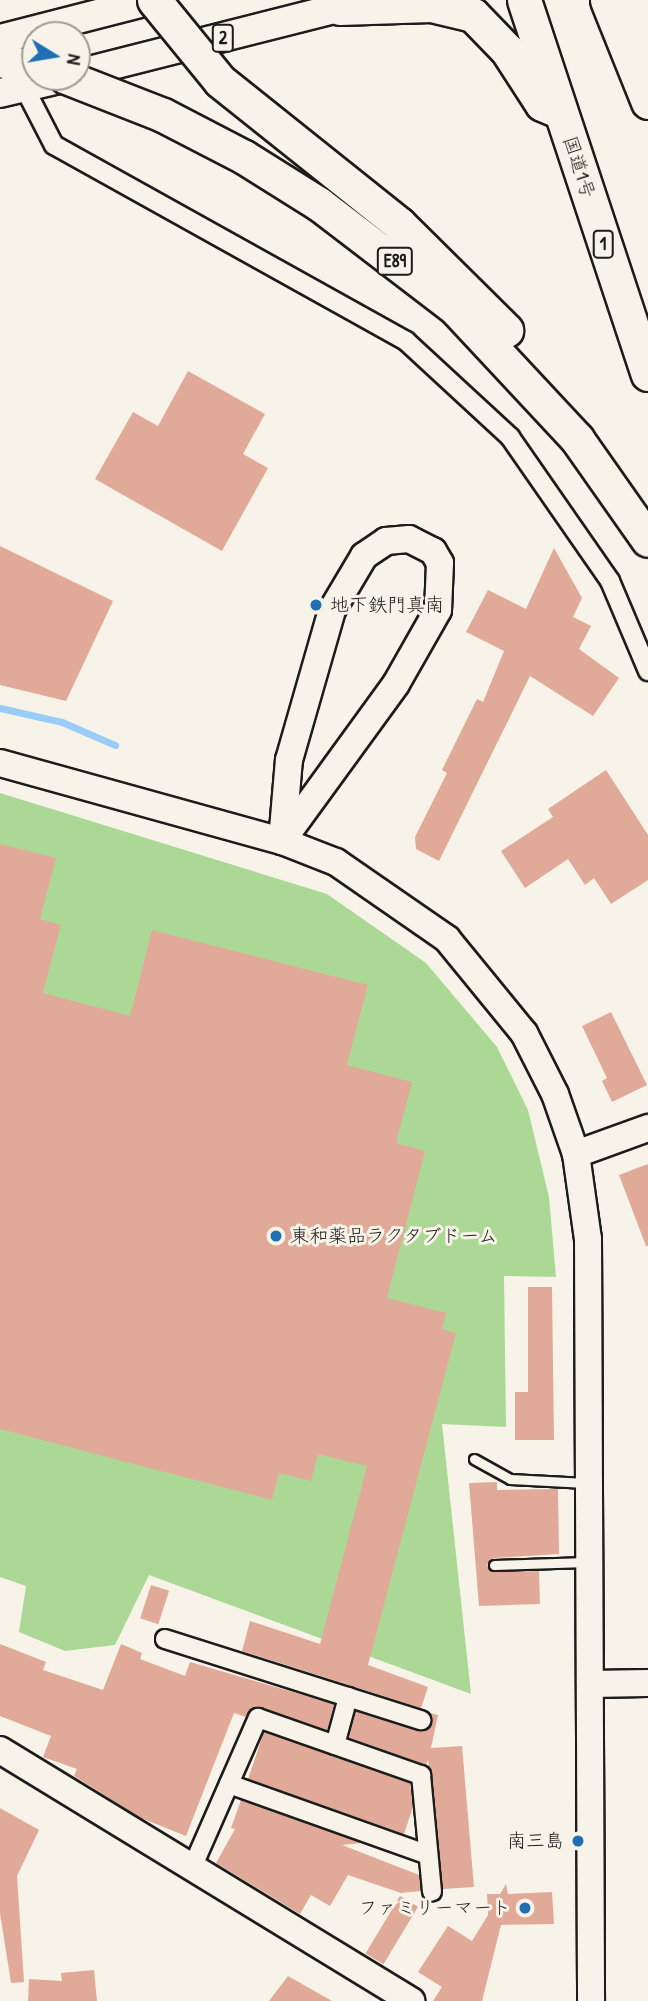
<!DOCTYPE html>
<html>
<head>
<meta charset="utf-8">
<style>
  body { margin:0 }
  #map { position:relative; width:648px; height:2001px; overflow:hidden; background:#f7f3e8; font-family:"Patrick Hand","Klee One",sans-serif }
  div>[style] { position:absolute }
  .green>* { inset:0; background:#acd896 }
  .stream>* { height:7px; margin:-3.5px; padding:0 3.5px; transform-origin:3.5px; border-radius:3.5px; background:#99cdf7 }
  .building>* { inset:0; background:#e1aa98; transform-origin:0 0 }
  .roads { filter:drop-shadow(2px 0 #1c1c1c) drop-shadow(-2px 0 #1c1c1c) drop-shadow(0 2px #1c1c1c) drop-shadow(0 -2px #1c1c1c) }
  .lane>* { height:9px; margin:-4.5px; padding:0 4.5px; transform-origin:4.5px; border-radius:4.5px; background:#f7f3e8 }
  .street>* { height:18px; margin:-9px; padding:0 9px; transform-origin:9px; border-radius:9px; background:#f7f3e8 }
  .secondary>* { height:26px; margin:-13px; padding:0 13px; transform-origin:13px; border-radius:13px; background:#f7f3e8 }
  .primary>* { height:28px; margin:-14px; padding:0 14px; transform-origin:14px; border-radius:14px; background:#f7f3e8 }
  .highway>* { height:33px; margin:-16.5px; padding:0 16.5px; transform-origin:16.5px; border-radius:16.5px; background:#f7f3e8 }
  .bridges { filter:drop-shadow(2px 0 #1c1c1c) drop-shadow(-2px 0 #1c1c1c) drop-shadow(0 2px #1c1c1c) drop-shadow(0 -2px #1c1c1c) }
  .highway-bridge>* { height:33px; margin:-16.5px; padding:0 16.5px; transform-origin:16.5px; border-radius:16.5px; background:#f7f3e8 }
  .dots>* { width:19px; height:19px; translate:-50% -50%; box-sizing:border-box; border:4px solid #f7f3e8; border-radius:50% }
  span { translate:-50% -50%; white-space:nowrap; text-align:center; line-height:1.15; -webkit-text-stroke:6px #f7f3e8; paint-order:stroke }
  .shield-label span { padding:2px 5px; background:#f7f3e8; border:2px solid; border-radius:5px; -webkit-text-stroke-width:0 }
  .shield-label { font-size:18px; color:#1c1c1c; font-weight:700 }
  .street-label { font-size:19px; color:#1c1c1c }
  .poi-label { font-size:19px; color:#1c1c1c }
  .left { translate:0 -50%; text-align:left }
  .right { translate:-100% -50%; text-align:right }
  .north { position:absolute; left:21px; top:21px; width:70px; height:70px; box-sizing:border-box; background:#f7f3e8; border:2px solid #9f9d96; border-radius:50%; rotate:101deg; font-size:19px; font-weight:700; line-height:28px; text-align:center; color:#1c1c1c }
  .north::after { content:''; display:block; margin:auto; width:24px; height:32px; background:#1f6fb2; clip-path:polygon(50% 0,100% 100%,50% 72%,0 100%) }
</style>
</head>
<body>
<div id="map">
  <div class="green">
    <div style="clip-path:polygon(0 793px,327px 894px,426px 963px,497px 1047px,528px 1110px,549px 1197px,556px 1277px,504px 1276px,506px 1427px,442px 1424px,471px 1694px,149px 1575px,115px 1645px,65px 1651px,19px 1632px,26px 1586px,0 1577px)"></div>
  </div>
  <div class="stream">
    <div style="left:0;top:708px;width:64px;rotate:12.7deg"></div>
    <div style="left:62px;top:722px;width:58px;rotate:23.5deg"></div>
  </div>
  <div class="building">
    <div style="clip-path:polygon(188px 371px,265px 414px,243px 454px,268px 468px,222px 551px,95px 479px,133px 412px,158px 426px)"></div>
    <div style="clip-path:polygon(0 546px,113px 601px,66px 701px,0 685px)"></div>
    <div style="clip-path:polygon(554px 548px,582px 598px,573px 617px,591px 626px,579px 649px,619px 678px,593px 716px,530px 676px,439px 861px,416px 849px,415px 837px,447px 773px,442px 770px,477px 699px,483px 702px,504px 651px,466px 632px,488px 590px,526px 609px)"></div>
    <div style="clip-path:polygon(606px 770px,648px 835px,648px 880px,611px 904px,594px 878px,585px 885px,568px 859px,525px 888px,501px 851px,553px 817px,548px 809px)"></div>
    <div style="clip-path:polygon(0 844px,56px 858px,40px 919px,61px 925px,43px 993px,130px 1016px,152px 930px,368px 985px,347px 1065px,412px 1082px,396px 1143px,425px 1151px,387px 1298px,446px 1313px,442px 1329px,456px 1333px,368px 1665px,428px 1687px,421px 1708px,242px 1651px,250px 1621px,320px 1644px,367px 1466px,318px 1454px,311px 1481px,279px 1473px,272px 1500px,0 1429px)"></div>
    <div style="clip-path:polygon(611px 1012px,647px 1085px,612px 1102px,602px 1081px,607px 1078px,582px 1026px)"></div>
    <div style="clip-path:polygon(648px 1164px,648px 1246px,646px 1246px,619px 1175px)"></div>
    <div style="clip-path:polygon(528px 1287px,552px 1287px,554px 1440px,515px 1440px,515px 1392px,528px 1392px)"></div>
    <div style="clip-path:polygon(497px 1482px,497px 1490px,558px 1489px,559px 1554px,494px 1558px,487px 1565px,494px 1572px,539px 1571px,540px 1604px,479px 1606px,469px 1483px)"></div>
    <div style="left:151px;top:1585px;width:19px;height:35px;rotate:18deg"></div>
    <div style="clip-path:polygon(0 1644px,46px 1662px,43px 1670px,103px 1690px,121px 1644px,142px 1653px,140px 1659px,185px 1676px,190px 1662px,334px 1704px,327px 1730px,261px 1707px,246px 1717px,234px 1713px,186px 1836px,141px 1818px,74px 1776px,77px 1769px,43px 1757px,51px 1736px,0 1716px)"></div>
    <div style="clip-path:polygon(356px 1711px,418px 1731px,429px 1728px,430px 1713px,438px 1715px,431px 1748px,462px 1746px,474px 1887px,443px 1889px,428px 1760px,426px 1765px,349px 1738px)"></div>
    <div style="clip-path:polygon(264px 1732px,410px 1783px,413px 1807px,404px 1834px,248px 1779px)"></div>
    <div style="clip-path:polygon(241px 1800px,362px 1843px,342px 1845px,419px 1875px,421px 1891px,401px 1893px,348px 1875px,330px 1906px,311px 1895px,300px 1914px,216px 1863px,235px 1829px,231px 1828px)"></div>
    <div style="clip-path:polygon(0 1808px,39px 1830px,17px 1876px,24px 1982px,11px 1983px,0 1913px)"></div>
    <div style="clip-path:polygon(506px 1884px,508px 1894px,552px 1892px,554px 1924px,501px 1925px,482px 2001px,433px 2001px,442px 1987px,418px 1972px,448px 1926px,472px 1941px,488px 1915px,487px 1894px,500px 1894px)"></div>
    <div style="left:400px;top:1896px;width:21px;height:67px;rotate:31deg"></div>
    <div style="clip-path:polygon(94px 1970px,97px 2001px,28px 2001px,29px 1979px,62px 1981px,61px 1973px)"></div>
    <div style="clip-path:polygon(288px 1976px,332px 2001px,269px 2001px)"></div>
  </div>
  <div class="roads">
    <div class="lane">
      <div style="left:474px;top:1459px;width:41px;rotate:29.1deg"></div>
      <div style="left:510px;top:1479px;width:76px;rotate:3deg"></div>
      <div style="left:494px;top:1565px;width:93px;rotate:-1.8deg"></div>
    </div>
    <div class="street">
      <div style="left:24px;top:87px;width:65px;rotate:62.7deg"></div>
      <div style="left:54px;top:145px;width:403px;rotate:29.1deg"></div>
      <div style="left:406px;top:341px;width:142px;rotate:42.7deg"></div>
      <div style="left:510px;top:437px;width:175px;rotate:55.2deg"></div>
      <div style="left:610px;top:581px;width:98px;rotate:67.1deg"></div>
      <div style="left:165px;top:1639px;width:269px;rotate:17.6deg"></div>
      <div style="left:335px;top:1745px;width:50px;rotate:-74.8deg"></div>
      <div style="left:229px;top:1784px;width:211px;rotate:19.6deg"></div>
      <div style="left:192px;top:1868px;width:164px;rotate:-66.3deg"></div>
      <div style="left:258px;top:1718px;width:173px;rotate:19.3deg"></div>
      <div style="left:421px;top:1775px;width:117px;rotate:84.6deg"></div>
    </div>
    <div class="secondary">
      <div style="left:409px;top:539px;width:27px;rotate:27deg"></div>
      <div style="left:433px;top:551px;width:14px;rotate:60deg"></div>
      <div style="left:440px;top:563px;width:47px;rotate:92.4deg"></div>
      <div style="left:438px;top:610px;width:85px;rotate:119.6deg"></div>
      <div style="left:396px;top:684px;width:194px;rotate:126deg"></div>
      <div style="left:282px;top:841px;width:81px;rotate:-85.1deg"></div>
      <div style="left:289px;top:760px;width:156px;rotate:-74deg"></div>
      <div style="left:332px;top:610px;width:63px;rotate:-59.3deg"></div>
      <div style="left:364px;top:556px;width:27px;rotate:-34deg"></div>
      <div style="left:386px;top:541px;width:23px;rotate:-5deg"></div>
      <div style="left:0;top:763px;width:293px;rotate:15.5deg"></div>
      <div style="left:282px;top:841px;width:58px;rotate:21.3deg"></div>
      <div style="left:336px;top:862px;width:135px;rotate:34.7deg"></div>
      <div style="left:447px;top:939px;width:122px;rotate:50.7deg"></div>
      <div style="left:524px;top:1033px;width:68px;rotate:63.1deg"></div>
      <div style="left:555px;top:1094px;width:64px;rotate:70.7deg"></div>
      <div style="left:576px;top:1154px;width:86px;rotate:82deg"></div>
      <div style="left:588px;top:1239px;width:762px;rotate:89.77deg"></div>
      <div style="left:576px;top:1154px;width:77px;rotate:-19.9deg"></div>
      <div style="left:590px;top:1684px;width:58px;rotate:-1deg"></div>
      <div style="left:0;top:1750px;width:482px;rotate:31.4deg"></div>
    </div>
    <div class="primary">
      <div style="left:0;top:39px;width:157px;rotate:-14.4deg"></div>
      <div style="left:77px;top:74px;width:294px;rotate:-14.2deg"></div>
      <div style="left:0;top:93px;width:69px;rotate:-13.4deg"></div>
    </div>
    <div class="highway">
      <div style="left:524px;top:0;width:394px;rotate:71.7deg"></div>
      <div style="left:607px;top:0;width:110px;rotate:68.1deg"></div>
      <div style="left:635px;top:0;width:58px;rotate:82deg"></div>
      <div style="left:340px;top:8px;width:91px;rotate:-1.9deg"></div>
      <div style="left:431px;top:5px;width:43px;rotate:13.4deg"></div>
      <div style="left:473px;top:15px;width:49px;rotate:45.8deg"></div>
      <div style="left:507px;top:50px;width:64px;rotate:57.1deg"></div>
      <div style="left:542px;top:104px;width:15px;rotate:23deg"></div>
      <div style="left:0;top:60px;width:36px;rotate:13deg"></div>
    </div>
  </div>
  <div class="bridges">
    <div class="highway-bridge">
      <div style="left:154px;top:0;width:104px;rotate:50.8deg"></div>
      <div style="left:220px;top:81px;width:229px;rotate:38.6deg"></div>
      <div style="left:399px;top:224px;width:151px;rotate:44.7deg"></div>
      <div style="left:66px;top:77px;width:104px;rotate:21.4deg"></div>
      <div style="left:163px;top:115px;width:91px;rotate:27.4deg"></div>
      <div style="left:244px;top:157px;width:89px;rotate:32.1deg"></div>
      <div style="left:319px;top:204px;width:171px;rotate:37.4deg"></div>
      <div style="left:455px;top:308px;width:179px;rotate:47deg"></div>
      <div style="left:577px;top:439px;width:123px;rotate:54.9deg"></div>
    </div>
  </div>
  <div class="dots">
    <div style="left:316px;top:605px;background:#1f6fb2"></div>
    <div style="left:276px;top:1236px;background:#1f6fb2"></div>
    <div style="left:578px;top:1841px;background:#1f6fb2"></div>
    <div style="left:525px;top:1908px;background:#1f6fb2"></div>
  </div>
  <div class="shield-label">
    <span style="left:223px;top:38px">2</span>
    <span style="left:603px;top:244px">1</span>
    <span style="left:395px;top:261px">E89</span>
  </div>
  <div class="street-label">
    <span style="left:579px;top:167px;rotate:72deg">国道1号</span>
  </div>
  <div class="poi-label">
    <span class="left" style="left:330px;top:605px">地下鉄門真南</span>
    <span class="left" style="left:290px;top:1236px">東和薬品ラクタブドーム</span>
    <span class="right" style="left:564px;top:1841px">南三島</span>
    <span class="right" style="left:511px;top:1908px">ファミリーマート</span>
  </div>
  <div class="north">N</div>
</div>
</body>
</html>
